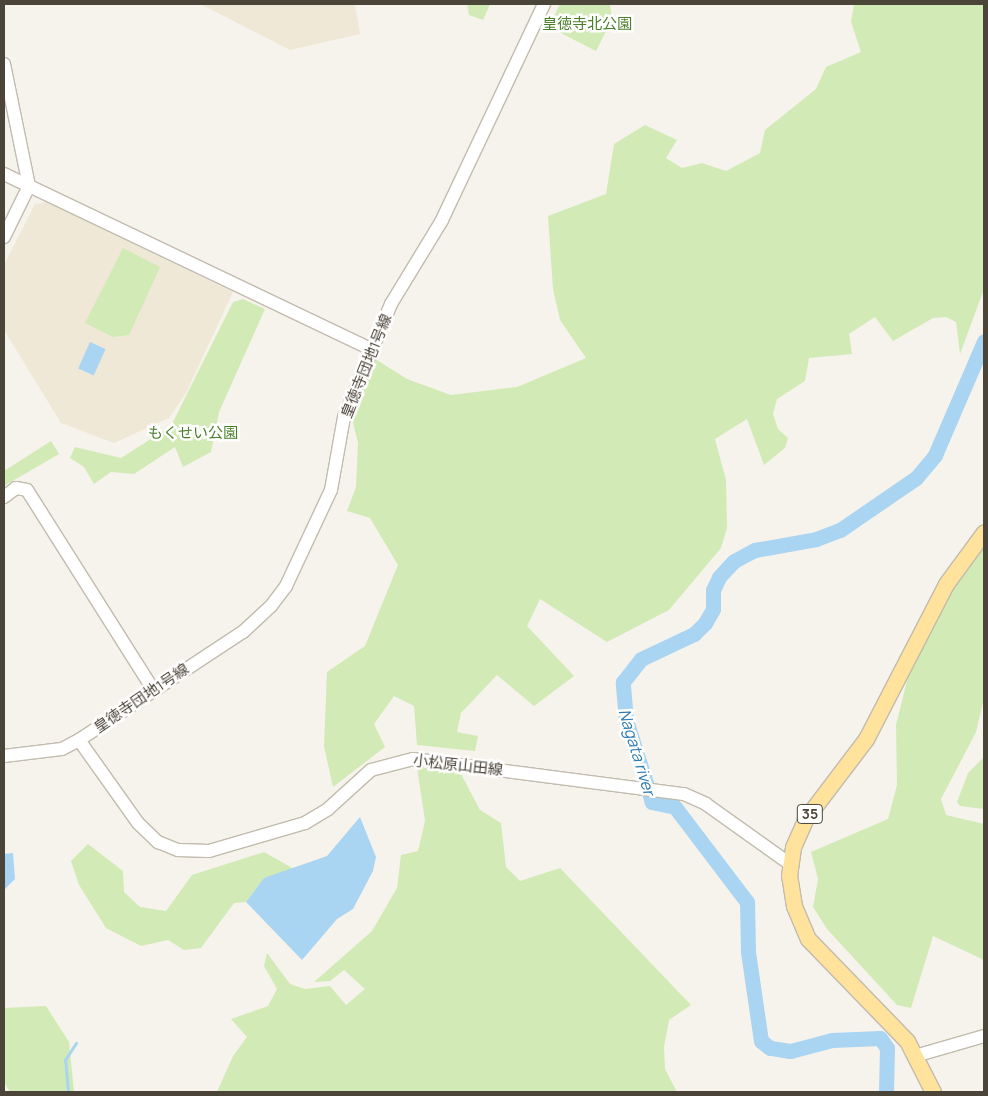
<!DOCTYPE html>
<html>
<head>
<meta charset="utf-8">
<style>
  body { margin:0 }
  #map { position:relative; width:988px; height:1096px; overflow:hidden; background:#f6f3ec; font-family:Manrope,"Noto Sans JP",sans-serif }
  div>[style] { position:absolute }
  .education>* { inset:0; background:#efe8d6 }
  .green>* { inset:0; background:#d2eab5 }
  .water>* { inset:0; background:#a9d4f2; transform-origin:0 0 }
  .stream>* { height:2.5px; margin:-1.25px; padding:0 1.25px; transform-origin:1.25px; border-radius:1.25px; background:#a9d4f2 }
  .river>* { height:15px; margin:-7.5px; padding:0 7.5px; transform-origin:7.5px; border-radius:7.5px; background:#a9d4f2 }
  .roads { filter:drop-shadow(1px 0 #c2bbae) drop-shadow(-1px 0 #c2bbae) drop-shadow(0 1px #c2bbae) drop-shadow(0 -1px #c2bbae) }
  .tertiary>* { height:12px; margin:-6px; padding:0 6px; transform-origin:6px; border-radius:6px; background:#fff }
  .primary>* { height:15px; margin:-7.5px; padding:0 7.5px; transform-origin:7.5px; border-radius:7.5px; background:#ffe39c }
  span { translate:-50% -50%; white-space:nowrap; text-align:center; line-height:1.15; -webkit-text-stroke:5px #fff; paint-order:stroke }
  .shield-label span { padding:1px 4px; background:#fff; border:1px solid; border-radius:4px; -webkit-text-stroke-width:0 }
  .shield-label { font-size:14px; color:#4b4439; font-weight:700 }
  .park-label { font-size:15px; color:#4a7f2a }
  .street-label { font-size:15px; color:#4b4439 }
  .water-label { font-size:16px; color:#2e7ab2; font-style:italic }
  .frame { position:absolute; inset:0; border:5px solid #4b4439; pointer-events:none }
</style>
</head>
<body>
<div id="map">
  <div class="education">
    <div style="clip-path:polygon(200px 4px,355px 4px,360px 34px,290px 50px)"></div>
    <div style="clip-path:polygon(47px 202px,233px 292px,186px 393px,169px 418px,114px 443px,61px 423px,4px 330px,4px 265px,35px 204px)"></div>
  </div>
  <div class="green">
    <div style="clip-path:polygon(467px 4px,490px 4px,483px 20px,469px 15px)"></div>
    <div style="clip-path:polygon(560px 4px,610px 4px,612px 19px,596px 51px,549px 27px)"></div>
    <div style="clip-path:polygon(854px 4px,984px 4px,984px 289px,960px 354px,956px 322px,946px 317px,933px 318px,893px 341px,875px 317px,849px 334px,852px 354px,809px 358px,805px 381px,777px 399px,773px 414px,778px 429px,788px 438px,785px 448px,764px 465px,747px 419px,715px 439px,726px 480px,727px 528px,721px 548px,669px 610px,607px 642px,540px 599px,527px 626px,574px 676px,534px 706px,497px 675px,461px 713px,457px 732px,478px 736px,475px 751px,417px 745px,414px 706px,394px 696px,374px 724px,385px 747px,333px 787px,324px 746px,327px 672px,365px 646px,398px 565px,370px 518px,347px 511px,356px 487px,358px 443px,351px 415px,375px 359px,407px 379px,451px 395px,517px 387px,586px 358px,560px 320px,553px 289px,548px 216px,606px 194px,614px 144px,645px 125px,677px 140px,666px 158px,682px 168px,702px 163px,726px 171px,760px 153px,765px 130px,816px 89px,826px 67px,861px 52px,851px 22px)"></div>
    <div style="clip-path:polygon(123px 248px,160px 267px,129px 335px,113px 337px,85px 323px)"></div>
    <div style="clip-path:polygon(243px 299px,265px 309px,219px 412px,211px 452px,183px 467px,175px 447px,134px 474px,111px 472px,94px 484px,84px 467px,70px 458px,75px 447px,121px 458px,171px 426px,233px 302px)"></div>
    <div style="clip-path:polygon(51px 441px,59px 454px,4px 486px,4px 471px)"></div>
    <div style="clip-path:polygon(984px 543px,984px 698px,976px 732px,941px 799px,946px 815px,984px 824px,984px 960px,933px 936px,911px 1008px,897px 1005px,827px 929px,813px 907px,818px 879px,811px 852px,888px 819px,897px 785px,896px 725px,908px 677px,942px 606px)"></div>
    <div style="clip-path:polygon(984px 757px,984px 809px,960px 806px,957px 802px,968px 773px)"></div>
    <div style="clip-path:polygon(417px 767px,460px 772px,480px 810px,501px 823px,506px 867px,520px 881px,560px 868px,691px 1005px,669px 1020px,664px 1047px,665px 1069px,677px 1092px,217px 1092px,233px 1056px,247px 1037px,231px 1019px,268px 1006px,277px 989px,264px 966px,267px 953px,290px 984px,305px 989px,330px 986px,346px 1005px,365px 989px,344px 970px,330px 981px,314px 982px,372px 931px,397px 888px,401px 855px,418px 851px,425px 821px)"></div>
    <div style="clip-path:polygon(88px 844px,123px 871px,124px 892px,140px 907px,166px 911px,192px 875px,264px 852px,294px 869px,264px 878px,246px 902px,234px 903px,201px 948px,184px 950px,168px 940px,141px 946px,106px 928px,79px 885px,71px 861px)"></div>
    <div style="clip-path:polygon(46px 1006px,69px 1042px,74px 1092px,10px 1092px,4px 1082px,4px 1008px)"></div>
  </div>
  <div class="water">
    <div style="left:90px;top:342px;width:17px;height:29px;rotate:24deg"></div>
    <div style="clip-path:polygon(360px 817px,376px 857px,373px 871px,353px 909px,337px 919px,302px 960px,246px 902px,264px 878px,327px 856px)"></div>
    <div style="clip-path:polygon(13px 853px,15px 879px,4px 890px,4px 854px)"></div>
  </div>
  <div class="stream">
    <div style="left:68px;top:1092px;width:32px;rotate:-95deg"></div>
    <div style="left:65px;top:1060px;width:20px;rotate:-57deg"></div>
  </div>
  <div class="river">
    <div style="left:886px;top:1092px;width:44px;rotate:-88.7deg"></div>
    <div style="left:887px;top:1048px;width:12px;rotate:-125deg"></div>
    <div style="left:880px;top:1038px;width:48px;rotate:177.6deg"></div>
    <div style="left:832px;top:1040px;width:43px;rotate:165.3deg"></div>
    <div style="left:790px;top:1051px;width:20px;rotate:-171deg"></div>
    <div style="left:770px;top:1048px;width:11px;rotate:-142deg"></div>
    <div style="left:761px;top:1041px;width:90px;rotate:-98.3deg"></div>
    <div style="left:748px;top:952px;width:50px;rotate:-91.1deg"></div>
    <div style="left:747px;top:902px;width:119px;rotate:-127.2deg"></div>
    <div style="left:675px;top:807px;width:24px;rotate:-168deg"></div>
    <div style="left:652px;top:802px;width:86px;rotate:-107.6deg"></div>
    <div style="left:626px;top:720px;width:38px;rotate:-95deg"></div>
    <div style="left:623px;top:682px;width:29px;rotate:-52deg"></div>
    <div style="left:641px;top:659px;width:59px;rotate:-25.3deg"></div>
    <div style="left:694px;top:634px;width:16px;rotate:-45deg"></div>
    <div style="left:705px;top:623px;width:16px;rotate:-60deg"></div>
    <div style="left:713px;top:609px;width:19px;rotate:-90deg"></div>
    <div style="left:713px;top:590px;width:14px;rotate:-65deg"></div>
    <div style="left:719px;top:577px;width:22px;rotate:-47deg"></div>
    <div style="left:734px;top:561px;width:24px;rotate:-28deg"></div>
    <div style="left:755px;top:550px;width:62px;rotate:-10.2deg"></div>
    <div style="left:816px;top:539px;width:26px;rotate:-21deg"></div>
    <div style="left:840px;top:530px;width:92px;rotate:-34.4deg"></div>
    <div style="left:916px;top:478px;width:30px;rotate:-50deg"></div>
    <div style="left:935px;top:455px;width:124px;rotate:-66.7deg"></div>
  </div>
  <div class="roads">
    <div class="tertiary">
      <div style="left:4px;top:64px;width:125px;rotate:78.4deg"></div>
      <div style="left:29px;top:186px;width:57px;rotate:116.1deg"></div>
      <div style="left:4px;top:174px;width:407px;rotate:25.5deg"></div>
      <div style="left:4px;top:497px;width:15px;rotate:-37deg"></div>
      <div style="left:16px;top:488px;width:11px;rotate:10deg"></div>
      <div style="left:27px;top:490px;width:236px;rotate:57.7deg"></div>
      <div style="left:79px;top:740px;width:102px;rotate:54.6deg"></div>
      <div style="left:138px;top:823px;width:28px;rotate:44deg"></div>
      <div style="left:158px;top:842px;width:22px;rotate:22deg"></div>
      <div style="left:178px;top:850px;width:31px;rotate:2deg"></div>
      <div style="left:209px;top:851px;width:100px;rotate:-16.3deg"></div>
      <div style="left:305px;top:823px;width:27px;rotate:-31deg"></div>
      <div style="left:328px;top:809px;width:58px;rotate:-42.2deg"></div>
      <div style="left:371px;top:770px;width:43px;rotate:-14.7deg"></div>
      <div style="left:413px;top:759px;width:273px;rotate:7.4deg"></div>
      <div style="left:684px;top:794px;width:24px;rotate:24deg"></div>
      <div style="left:706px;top:804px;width:103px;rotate:35.5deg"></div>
      <div style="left:4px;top:756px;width:58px;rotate:-6.9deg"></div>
      <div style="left:62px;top:749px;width:19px;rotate:-28deg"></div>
      <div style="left:79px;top:740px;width:196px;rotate:-33.4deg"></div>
      <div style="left:243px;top:632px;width:38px;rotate:-43deg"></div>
      <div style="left:271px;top:606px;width:25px;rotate:-53deg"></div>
      <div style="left:286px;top:586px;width:106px;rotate:-64.9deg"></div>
      <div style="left:331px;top:490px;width:74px;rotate:-79.9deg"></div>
      <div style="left:344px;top:417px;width:122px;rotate:-67.4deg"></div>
      <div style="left:391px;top:304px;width:98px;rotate:-58.7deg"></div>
      <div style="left:442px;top:220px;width:239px;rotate:-64.7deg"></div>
      <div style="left:915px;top:1056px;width:72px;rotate:-16.2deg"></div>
    </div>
    <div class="primary">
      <div style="left:933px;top:1092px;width:57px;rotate:-117deg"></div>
      <div style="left:907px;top:1041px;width:142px;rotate:-134.1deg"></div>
      <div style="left:808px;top:939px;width:36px;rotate:-113deg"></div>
      <div style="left:794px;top:906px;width:30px;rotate:-99deg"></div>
      <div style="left:789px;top:876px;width:29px;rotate:-82deg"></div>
      <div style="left:793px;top:847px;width:32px;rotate:-66deg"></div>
      <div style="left:806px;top:818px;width:99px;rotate:-52.8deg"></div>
      <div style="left:866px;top:739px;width:174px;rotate:-62.7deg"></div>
      <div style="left:946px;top:584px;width:64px;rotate:-53.8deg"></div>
    </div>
  </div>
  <div class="shield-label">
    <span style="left:810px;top:814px">35</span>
  </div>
  <div class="park-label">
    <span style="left:587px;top:24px">皇徳寺北公園</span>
    <span style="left:193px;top:433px">もくせい公園</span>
  </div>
  <div class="street-label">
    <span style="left:366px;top:366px;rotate:-68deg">皇徳寺団地1号線</span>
    <span style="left:141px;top:698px;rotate:-34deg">皇徳寺団地1号線</span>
    <span style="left:458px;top:765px;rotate:6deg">小松原山田線</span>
  </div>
  <div class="water-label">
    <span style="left:637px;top:752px;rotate:73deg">Nagata river</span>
  </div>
  <div class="frame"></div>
</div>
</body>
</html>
